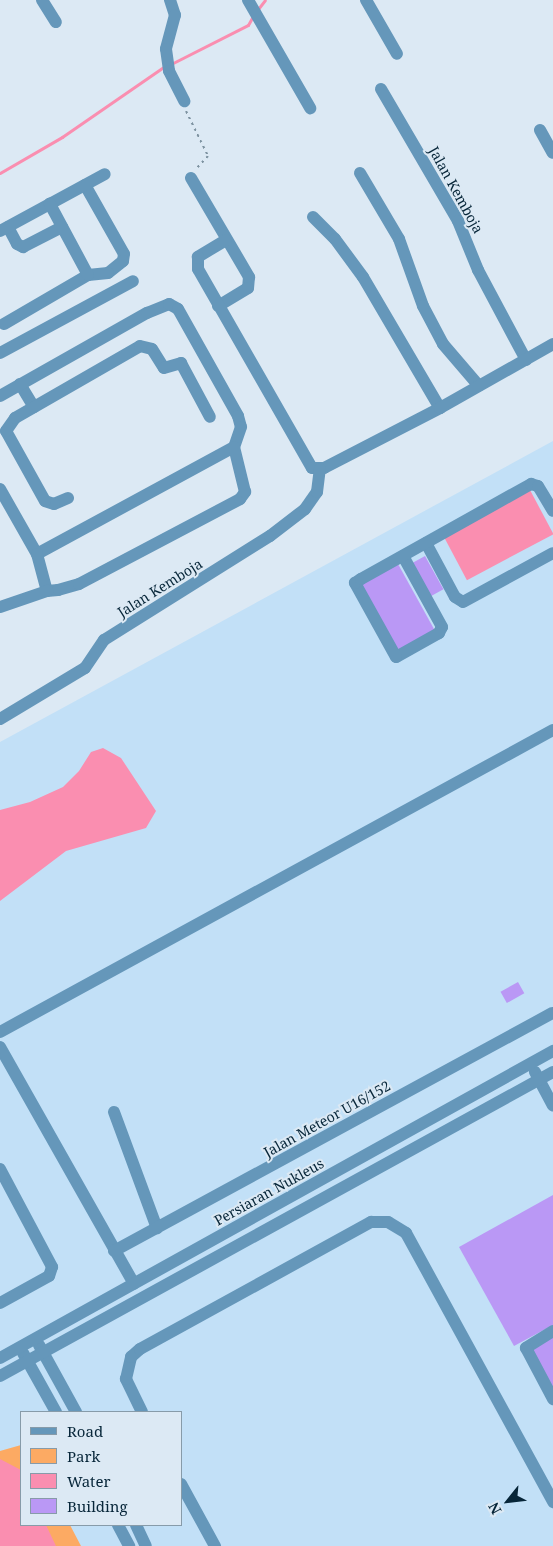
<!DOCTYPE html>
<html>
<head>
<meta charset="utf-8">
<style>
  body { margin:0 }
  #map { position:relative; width:553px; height:1546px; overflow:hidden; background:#dce9f4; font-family:"Noto Serif",serif }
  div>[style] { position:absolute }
  .built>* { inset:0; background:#c2e0f7 }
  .green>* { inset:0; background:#fcaa63 }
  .water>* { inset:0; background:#fa8eb0; transform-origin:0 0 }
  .stream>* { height:3px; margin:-1.5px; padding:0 1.5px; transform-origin:1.5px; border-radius:1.5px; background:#fa8eb0 }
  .building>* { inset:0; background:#ba98f5; transform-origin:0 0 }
  .path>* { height:2px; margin-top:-1px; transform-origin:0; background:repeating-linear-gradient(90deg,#7e93a1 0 2.5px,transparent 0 6.5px) }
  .minor>* { height:12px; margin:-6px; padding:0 6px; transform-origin:6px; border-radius:6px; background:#6597ba }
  span { translate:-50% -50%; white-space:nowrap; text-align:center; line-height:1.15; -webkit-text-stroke:4px #dce9f4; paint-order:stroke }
  .street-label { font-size:14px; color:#072639 }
  .legend { position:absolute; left:20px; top:1411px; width:162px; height:115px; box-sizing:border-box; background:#dce9f4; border:1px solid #879ba9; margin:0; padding:6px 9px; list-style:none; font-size:15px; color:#072639 }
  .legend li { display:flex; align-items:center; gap:10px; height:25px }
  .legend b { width:25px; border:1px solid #879ba9 }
  .north { position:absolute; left:483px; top:1476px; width:50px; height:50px; -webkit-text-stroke:4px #dce9f4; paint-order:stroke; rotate:241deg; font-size:14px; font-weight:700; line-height:20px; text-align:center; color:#072639 }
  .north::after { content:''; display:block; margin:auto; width:18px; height:22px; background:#072639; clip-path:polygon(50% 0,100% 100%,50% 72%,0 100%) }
</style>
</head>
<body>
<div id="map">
  <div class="built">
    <div style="clip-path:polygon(evenodd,553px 441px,553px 1546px,0 1546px,0 742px,553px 441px,21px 1412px,181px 1412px,181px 1525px,21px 1525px,21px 1412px)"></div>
  </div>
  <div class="green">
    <div style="clip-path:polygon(21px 1445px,21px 1525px,70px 1525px,81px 1546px,0 1546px,0 1451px)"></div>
  </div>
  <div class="water">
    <div style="left:530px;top:490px;width:50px;height:98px;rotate:62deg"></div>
    <div style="clip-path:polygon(103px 748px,121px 758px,156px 811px,146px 828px,66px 851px,0 901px,0 810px,30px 802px,63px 787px,79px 771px,91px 752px)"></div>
    <div style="clip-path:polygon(0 1459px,21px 1470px,21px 1525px,46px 1525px,56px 1546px,0 1546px)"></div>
  </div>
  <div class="stream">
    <div style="left:258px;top:9px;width:11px;rotate:-52deg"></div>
    <div style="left:171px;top:64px;width:86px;rotate:-26.9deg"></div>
    <div style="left:248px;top:25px;width:10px;rotate:-61deg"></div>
    <div style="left:0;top:173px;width:72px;rotate:-30.1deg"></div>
    <div style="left:62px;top:137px;width:125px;rotate:-34.6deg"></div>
  </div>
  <div class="building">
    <div style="left:425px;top:556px;width:38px;height:15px;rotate:61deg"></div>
    <div style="left:398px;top:564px;width:76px;height:44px;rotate:61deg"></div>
    <div style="left:518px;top:982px;width:13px;height:20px;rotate:61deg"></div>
    <div style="clip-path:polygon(553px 1195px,553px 1325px,514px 1346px,459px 1247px)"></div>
    <div style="clip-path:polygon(553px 1335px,553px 1394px,528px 1348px)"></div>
  </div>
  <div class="path">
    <div style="left:186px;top:111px;width:50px;rotate:63.9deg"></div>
    <div style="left:208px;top:156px;width:16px;rotate:133deg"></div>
  </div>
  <div class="minor">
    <div style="left:42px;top:0;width:26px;rotate:58deg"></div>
    <div style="left:170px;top:0;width:16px;rotate:72deg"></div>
    <div style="left:175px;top:15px;width:35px;rotate:105deg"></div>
    <div style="left:166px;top:49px;width:22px;rotate:82deg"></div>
    <div style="left:169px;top:71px;width:34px;rotate:63deg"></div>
    <div style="left:248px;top:0;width:125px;rotate:60.1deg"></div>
    <div style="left:366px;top:0;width:62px;rotate:60.1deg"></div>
    <div style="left:381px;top:89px;width:153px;rotate:59.7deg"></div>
    <div style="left:458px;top:221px;width:53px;rotate:67.8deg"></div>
    <div style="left:478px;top:270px;width:102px;rotate:61.9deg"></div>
    <div style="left:540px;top:130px;width:26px;rotate:61deg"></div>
    <div style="left:360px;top:173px;width:77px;rotate:59.4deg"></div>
    <div style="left:399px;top:239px;width:71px;rotate:70.3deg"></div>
    <div style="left:423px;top:306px;width:43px;rotate:62.2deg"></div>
    <div style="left:443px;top:344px;width:55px;rotate:49.4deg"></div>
    <div style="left:191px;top:178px;width:115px;rotate:59.6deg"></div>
    <div style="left:249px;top:277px;width:11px;rotate:95deg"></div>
    <div style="left:248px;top:288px;width:35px;rotate:149deg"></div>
    <div style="left:85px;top:185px;width:79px;rotate:60.5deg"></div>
    <div style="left:124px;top:254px;width:7px;rotate:98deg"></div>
    <div style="left:123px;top:261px;width:19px;rotate:141deg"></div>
    <div style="left:108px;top:273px;width:20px;rotate:174deg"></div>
    <div style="left:313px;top:217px;width:31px;rotate:45deg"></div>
    <div style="left:335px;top:239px;width:47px;rotate:53.6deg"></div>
    <div style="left:363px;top:277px;width:152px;rotate:59.6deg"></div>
    <div style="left:8px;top:227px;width:19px;rotate:62deg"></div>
    <div style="left:17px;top:244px;width:7px;rotate:27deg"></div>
    <div style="left:23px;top:247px;width:44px;rotate:-27.1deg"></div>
    <div style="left:0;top:231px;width:119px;rotate:-28.5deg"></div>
    <div style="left:226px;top:240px;width:33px;rotate:149deg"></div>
    <div style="left:198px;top:257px;width:12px;rotate:90deg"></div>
    <div style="left:198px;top:269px;width:229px;rotate:60.2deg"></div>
    <div style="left:312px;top:468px;width:12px"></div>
    <div style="left:324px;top:468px;width:131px;rotate:-27.3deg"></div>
    <div style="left:440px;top:408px;width:130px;rotate:-29.5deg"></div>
    <div style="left:4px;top:324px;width:97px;rotate:-30.3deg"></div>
    <div style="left:88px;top:275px;width:81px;rotate:-118.2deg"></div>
    <div style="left:0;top:353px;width:151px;rotate:-28.4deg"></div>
    <div style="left:20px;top:384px;width:27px;rotate:59deg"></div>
    <div style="left:0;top:396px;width:169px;rotate:-29.5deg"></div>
    <div style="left:147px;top:313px;width:24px;rotate:-22deg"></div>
    <div style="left:169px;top:304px;width:10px;rotate:29deg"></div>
    <div style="left:178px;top:309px;width:123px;rotate:60.7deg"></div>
    <div style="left:238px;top:416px;width:11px;rotate:75deg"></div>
    <div style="left:241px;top:427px;width:21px;rotate:109deg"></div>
    <div style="left:234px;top:447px;width:224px;rotate:151.5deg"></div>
    <div style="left:0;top:489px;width:75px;rotate:60.4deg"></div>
    <div style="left:37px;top:554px;width:38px;rotate:75deg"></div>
    <div style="left:47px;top:591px;width:11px;rotate:-5deg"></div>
    <div style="left:58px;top:590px;width:22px;rotate:-16deg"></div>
    <div style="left:79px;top:584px;width:182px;rotate:-27.8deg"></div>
    <div style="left:240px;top:499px;width:9px;rotate:-54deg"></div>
    <div style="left:245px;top:492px;width:46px;rotate:-103.7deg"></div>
    <div style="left:68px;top:498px;width:15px;rotate:157deg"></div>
    <div style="left:54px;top:504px;width:9px;rotate:-162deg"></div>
    <div style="left:45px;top:501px;width:80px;rotate:-119.1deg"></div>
    <div style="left:6px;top:431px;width:16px;rotate:-55deg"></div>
    <div style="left:15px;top:418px;width:144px;rotate:-29.9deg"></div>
    <div style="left:140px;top:346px;width:12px;rotate:14deg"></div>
    <div style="left:152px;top:349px;width:22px;rotate:58deg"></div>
    <div style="left:164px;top:368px;width:18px;rotate:-16deg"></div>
    <div style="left:181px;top:363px;width:61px;rotate:61.8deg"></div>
    <div style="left:426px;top:543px;width:61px;rotate:61.8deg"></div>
    <div style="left:455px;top:597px;width:9px;rotate:32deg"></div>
    <div style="left:463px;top:602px;width:102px;rotate:-28.6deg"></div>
    <div style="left:403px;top:556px;width:81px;rotate:61.2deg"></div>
    <div style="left:442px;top:627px;width:7px;rotate:117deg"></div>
    <div style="left:439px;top:633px;width:49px;rotate:150.8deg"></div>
    <div style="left:396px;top:657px;width:85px;rotate:-119deg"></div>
    <div style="left:355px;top:583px;width:7px;rotate:-34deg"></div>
    <div style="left:361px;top:579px;width:195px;rotate:-29.2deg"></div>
    <div style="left:531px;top:484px;width:7px;rotate:16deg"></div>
    <div style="left:538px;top:486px;width:29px;rotate:59deg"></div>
    <div style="left:0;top:607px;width:50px;rotate:-18.8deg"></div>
    <div style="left:0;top:719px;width:99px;rotate:-31deg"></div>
    <div style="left:85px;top:668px;width:34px;rotate:-56deg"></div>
    <div style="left:104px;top:640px;width:196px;rotate:-32.1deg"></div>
    <div style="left:270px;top:536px;width:44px;rotate:-37.6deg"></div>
    <div style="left:305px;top:509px;width:21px;rotate:-55deg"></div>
    <div style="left:317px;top:492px;width:23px;rotate:-83deg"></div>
    <div style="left:0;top:1032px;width:630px;rotate:-28.64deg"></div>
    <div style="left:0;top:1047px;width:272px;rotate:60.5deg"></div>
    <div style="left:535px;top:1072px;width:38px;rotate:62deg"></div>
    <div style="left:114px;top:1112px;width:124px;rotate:69.7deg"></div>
    <div style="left:0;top:1169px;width:111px;rotate:62deg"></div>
    <div style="left:52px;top:1267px;width:9px;rotate:108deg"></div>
    <div style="left:49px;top:1276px;width:56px;rotate:151.1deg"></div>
    <div style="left:114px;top:1251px;width:499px;rotate:-28.5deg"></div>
    <div style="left:553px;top:1331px;width:32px;rotate:148deg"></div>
    <div style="left:526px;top:1348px;width:58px;rotate:62.1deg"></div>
    <div style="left:39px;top:1345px;width:77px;rotate:61.1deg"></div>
    <div style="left:23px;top:1353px;width:68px;rotate:60.8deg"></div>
    <div style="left:0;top:1358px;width:633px;rotate:-29.04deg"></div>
    <div style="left:0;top:1376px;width:631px;rotate:-28.8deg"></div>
    <div style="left:142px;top:1412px;width:37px;rotate:-116deg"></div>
    <div style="left:126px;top:1379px;width:23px;rotate:-77deg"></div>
    <div style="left:131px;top:1357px;width:12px;rotate:-42deg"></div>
    <div style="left:140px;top:1349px;width:264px;rotate:-28.8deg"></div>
    <div style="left:371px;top:1222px;width:17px"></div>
    <div style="left:388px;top:1222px;width:21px;rotate:31deg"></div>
    <div style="left:406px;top:1233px;width:307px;rotate:61.3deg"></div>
    <div style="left:181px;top:1484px;width:71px;rotate:61.3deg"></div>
    <div style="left:118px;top:1525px;width:24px;rotate:62deg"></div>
    <div style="left:136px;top:1525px;width:23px;rotate:65deg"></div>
  </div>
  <div class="street-label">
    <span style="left:456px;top:190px;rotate:61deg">Jalan Kemboja</span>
    <span style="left:160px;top:588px;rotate:-32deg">Jalan Kemboja</span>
    <span style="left:327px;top:1119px;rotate:-29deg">Jalan Meteor U16/152</span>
    <span style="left:269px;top:1192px;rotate:-29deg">Persiaran Nukleus</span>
  </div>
  <ul class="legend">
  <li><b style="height:6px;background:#6597ba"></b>Road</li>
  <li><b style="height:14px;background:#fcaa63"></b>Park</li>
  <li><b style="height:14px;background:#fa8eb0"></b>Water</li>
  <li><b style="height:14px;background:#ba98f5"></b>Building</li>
  </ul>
  <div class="north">N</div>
</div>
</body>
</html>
